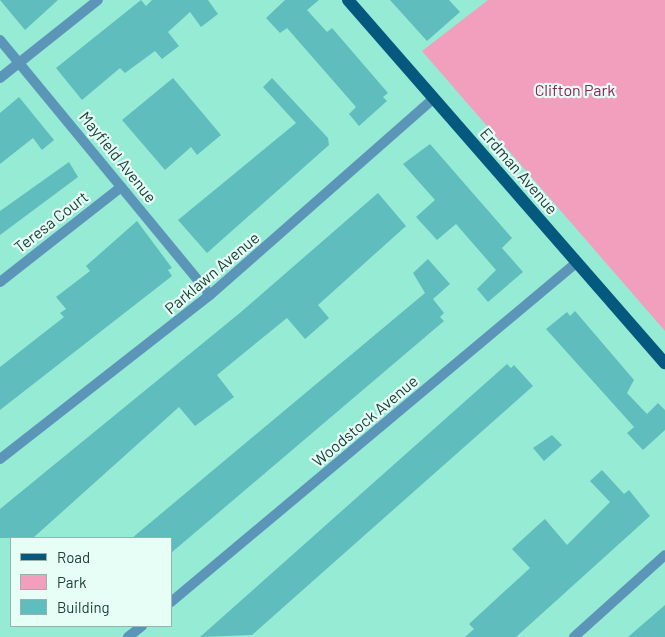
<!DOCTYPE html>
<html>
<head>
<meta charset="utf-8">
<style>
  body { margin:0 }
  #map { position:relative; width:665px; height:637px; overflow:hidden; background:#96ebd5; font-family:Barlow,sans-serif }
  div>[style] { position:absolute }
  .green>* { inset:0; background:#f19fbd }
  .building>* { inset:0; background:#60bdbd }
  .street>* { height:10px; margin:-5px; padding:0 5px; transform-origin:5px; border-radius:5px; background:#5b96b9 }
  .primary>* { height:12px; margin:-6px; padding:0 6px; transform-origin:6px; border-radius:6px; background:#06597e }
  span { translate:-50% -50%; white-space:nowrap; text-align:center; line-height:1.15; -webkit-text-stroke:4.5px #e7fef7; paint-order:stroke }
  .park-label { font-size:16px; color:#8e2256 }
  .street-label { font-size:16px; color:#1c4037 }
  .legend { position:absolute; left:10px; top:537px; width:162px; height:90px; box-sizing:border-box; background:#e7fef7; border:1px solid #96b2aa; margin:0; padding:6px 9px; list-style:none; font-size:15px; color:#1c4037 }
  .legend li { display:flex; align-items:center; gap:10px; height:25px }
  .legend b { width:25px; border:1px solid #96b2aa }
</style>
</head>
<body>
<div id="map">
  <div class="green">
    <div style="clip-path:polygon(488px 0,665px 0,665px 331px,422px 51px)"></div>
  </div>
  <div class="building">
    <div style="clip-path:polygon(0 0,58px 0,25px 30px)"></div>
    <div style="clip-path:polygon(141px 0,146px 6px,152px 0,208px 0,218px 14px,201px 27px,190px 12px,168px 32px,179px 46px,162px 59px,155px 51px,125px 73px,120px 68px,82px 100px,56px 68px)"></div>
    <div style="clip-path:polygon(285px 0,319px 0,307px 10px,327px 32px,332px 28px,388px 93px,383px 97px,387px 101px,359px 126px,349px 114px,356px 107px,287px 28px,280px 33px,266px 18px)"></div>
    <div style="clip-path:polygon(390px 0,449px 0,460px 12px,427px 41px)"></div>
    <div style="clip-path:polygon(173px 78px,221px 135px,197px 155px,191px 147px,165px 170px,122px 120px)"></div>
    <div style="clip-path:polygon(272px 78px,328px 138px,329px 145px,207px 253px,178px 220px,296px 123px,263px 87px)"></div>
    <div style="clip-path:polygon(19px 97px,54px 140px,42px 150px,33px 138px,0 164px,0 113px)"></div>
    <div style="clip-path:polygon(430px 144px,512px 238px,502px 248px,523px 272px,488px 302px,477px 289px,496px 270px,456px 224px,437px 240px,416px 217px,435px 200px,403px 164px)"></div>
    <div style="clip-path:polygon(69px 162px,78px 177px,0 235px,0 211px)"></div>
    <div style="clip-path:polygon(378px 193px,406px 226px,318px 305px,329px 318px,305px 339px,287px 318px,217px 375px,234px 397px,195px 426px,179px 407px,33px 538px,0 538px,0 509px,241px 312px)"></div>
    <div style="clip-path:polygon(137px 221px,172px 268px,168px 270px,172px 276px,0 410px,0 367px,64px 317px,60px 313px,66px 309px,56px 297px,90px 271px,86px 266px)"></div>
    <div style="clip-path:polygon(428px 259px,450px 284px,433px 299px,444px 313px,440px 317px,444px 321px,171px 553px,171px 538px,132px 538px,425px 293px,413px 273px)"></div>
    <div style="clip-path:polygon(575px 311px,634px 380px,627px 393px,647px 414px,658px 403px,665px 410px,665px 430px,643px 450px,627px 433px,634px 427px,546px 329px,567px 312px,570px 316px)"></div>
    <div style="clip-path:polygon(507px 364px,511px 368px,514px 365px,533px 386px,252px 635px,200px 637px)"></div>
    <div style="clip-path:polygon(552px 435px,562px 445px,544px 461px,533px 448px)"></div>
    <div style="clip-path:polygon(602px 470px,624px 494px,629px 490px,650px 516px,516px 637px,465px 637px,474px 629px,469px 624px,530px 568px,512px 549px,537px 526px,545px 519px,567px 545px,610px 502px,590px 481px)"></div>
    <div style="clip-path:polygon(665px 605px,665px 637px,628px 637px)"></div>
  </div>
  <div class="street">
    <div style="left:0;top:40px;width:330px;rotate:50.5deg"></div>
    <div style="left:0;top:78px;width:125px;rotate:-38.5deg"></div>
    <div style="left:0;top:282px;width:154px;rotate:-38.1deg"></div>
    <div style="left:0;top:459px;width:266px;rotate:-38deg"></div>
    <div style="left:210px;top:295px;width:298px;rotate:-41.3deg"></div>
    <div style="left:171px;top:602px;width:528px;rotate:-39.93deg"></div>
    <div style="left:128px;top:637px;width:18px;rotate:-38deg"></div>
    <div style="left:574px;top:637px;width:122px;rotate:-42deg"></div>
  </div>
  <div class="primary">
    <div style="left:348px;top:0;width:482px;rotate:48.9deg"></div>
  </div>
  <div class="park-label">
    <span style="left:575px;top:90px">Clifton Park</span>
  </div>
  <div class="street-label">
    <span style="left:118px;top:157px;rotate:51deg">Mayfield Avenue</span>
    <span style="left:519px;top:171px;rotate:49deg">Erdman Avenue</span>
    <span style="left:51px;top:222px;rotate:-38deg">Teresa Court</span>
    <span style="left:212px;top:273px;rotate:-40deg">Parklawn Avenue</span>
    <span style="left:365px;top:421px;rotate:-40deg">Woodstock Avenue</span>
  </div>
  <ul class="legend">
  <li><b style="height:6px;background:#06597e"></b>Road</li>
  <li><b style="height:14px;background:#f19fbd"></b>Park</li>
  <li><b style="height:14px;background:#60bdbd"></b>Building</li>
  </ul>
</div>
</body>
</html>
